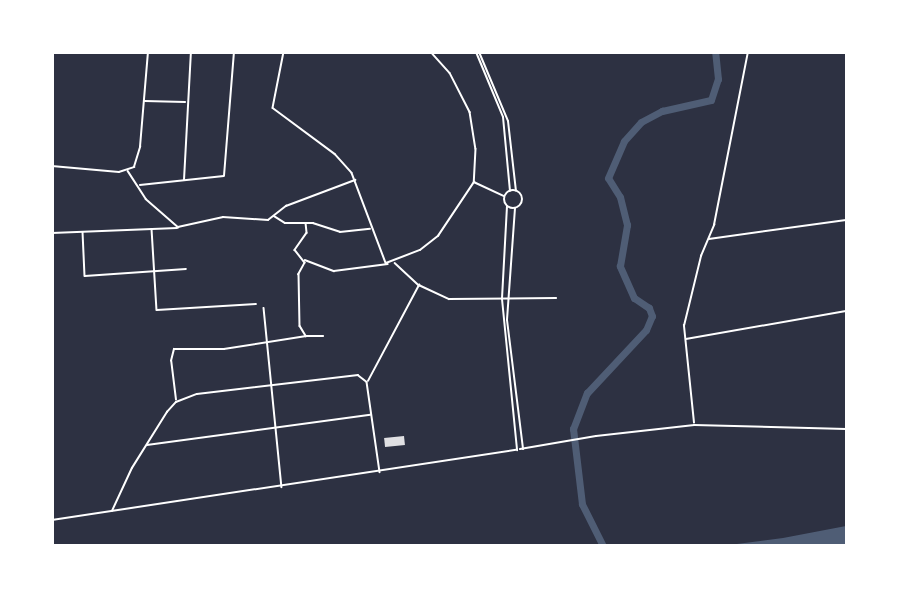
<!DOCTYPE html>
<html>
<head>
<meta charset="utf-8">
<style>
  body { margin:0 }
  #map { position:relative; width:899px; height:598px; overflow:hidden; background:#2d3142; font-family:Ubuntu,sans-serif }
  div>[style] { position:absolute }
  .water>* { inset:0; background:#4f5d75 }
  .river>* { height:7px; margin:-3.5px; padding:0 3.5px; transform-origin:3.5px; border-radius:3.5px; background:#4f5d75 }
  .building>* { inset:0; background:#e0e0e3; transform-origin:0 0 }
  .minor>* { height:1.5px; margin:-0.75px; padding:0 0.75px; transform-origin:0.75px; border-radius:0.75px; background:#fff }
  .tertiary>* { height:2px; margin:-1px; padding:0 1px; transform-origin:1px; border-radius:1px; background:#fff }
  .tertiary>.ring { margin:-1px; padding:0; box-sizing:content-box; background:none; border:2px solid #fff; border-radius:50% }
  span { translate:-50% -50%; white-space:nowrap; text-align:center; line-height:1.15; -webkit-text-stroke:6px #fff; paint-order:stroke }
  .frame { position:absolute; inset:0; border:54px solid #fff; pointer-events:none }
</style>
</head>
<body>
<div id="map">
  <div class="water">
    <div style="clip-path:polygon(846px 526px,846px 545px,729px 545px,783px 538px)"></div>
  </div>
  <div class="river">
    <div style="left:603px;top:546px;width:47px;rotate:-116.6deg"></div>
    <div style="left:582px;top:504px;width:76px;rotate:-96.8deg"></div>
    <div style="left:573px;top:429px;width:39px;rotate:-69deg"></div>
    <div style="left:587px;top:393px;width:86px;rotate:-46.9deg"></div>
    <div style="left:646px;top:330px;width:15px;rotate:-67deg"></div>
    <div style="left:652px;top:316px;width:9px;rotate:-111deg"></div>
    <div style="left:649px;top:308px;width:18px;rotate:-146deg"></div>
    <div style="left:634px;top:298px;width:35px;rotate:-114deg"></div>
    <div style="left:620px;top:266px;width:42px;rotate:-80.3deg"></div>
    <div style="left:627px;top:225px;width:29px;rotate:-104deg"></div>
    <div style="left:620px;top:197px;width:22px;rotate:-122deg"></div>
    <div style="left:608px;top:178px;width:40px;rotate:-66.6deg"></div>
    <div style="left:624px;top:141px;width:25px;rotate:-48deg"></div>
    <div style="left:641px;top:122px;width:24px;rotate:-28deg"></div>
    <div style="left:662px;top:111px;width:50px;rotate:-12.7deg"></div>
    <div style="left:711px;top:100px;width:22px;rotate:-72deg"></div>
    <div style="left:718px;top:79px;width:27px;rotate:-96deg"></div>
  </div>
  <div class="building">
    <div style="left:404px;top:436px;width:9px;height:20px;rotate:84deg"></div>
  </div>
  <div class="minor">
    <div style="left:284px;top:52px;width:57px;rotate:101.1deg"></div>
    <div style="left:273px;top:108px;width:77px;rotate:36.6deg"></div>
    <div style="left:335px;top:154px;width:25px;rotate:48deg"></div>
    <div style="left:352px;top:173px;width:96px;rotate:69.3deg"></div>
    <div style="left:386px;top:263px;width:36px;rotate:-21deg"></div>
    <div style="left:420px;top:250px;width:23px;rotate:-38deg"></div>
    <div style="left:438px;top:236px;width:65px;rotate:-56.3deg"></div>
    <div style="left:431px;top:52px;width:28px;rotate:48deg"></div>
    <div style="left:450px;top:73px;width:44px;rotate:62.9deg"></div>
    <div style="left:470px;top:112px;width:37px;rotate:81deg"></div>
    <div style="left:476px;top:149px;width:33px;rotate:93deg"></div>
    <div style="left:474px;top:182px;width:33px;rotate:25deg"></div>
    <div style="left:145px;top:101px;width:40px;rotate:1.4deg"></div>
    <div style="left:52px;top:166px;width:67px;rotate:5.1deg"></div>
    <div style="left:119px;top:172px;width:16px;rotate:-18deg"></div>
    <div style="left:134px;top:167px;width:21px;rotate:-73deg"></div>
    <div style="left:140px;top:147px;width:95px;rotate:-85.2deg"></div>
    <div style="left:128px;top:171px;width:33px;rotate:57deg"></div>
    <div style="left:146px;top:199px;width:43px;rotate:41.2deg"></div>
    <div style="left:178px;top:227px;width:46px;rotate:-12.5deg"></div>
    <div style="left:223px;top:217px;width:45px;rotate:3.8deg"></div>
    <div style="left:268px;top:220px;width:23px;rotate:-38deg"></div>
    <div style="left:286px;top:206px;width:74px;rotate:-20.6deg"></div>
    <div style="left:184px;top:180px;width:128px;rotate:-86.9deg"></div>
    <div style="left:140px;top:185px;width:84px;rotate:-6.1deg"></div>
    <div style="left:224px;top:176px;width:124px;rotate:-85.4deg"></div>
    <div style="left:274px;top:216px;width:13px;rotate:32deg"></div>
    <div style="left:285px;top:223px;width:28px"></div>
    <div style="left:313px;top:223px;width:28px;rotate:18deg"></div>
    <div style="left:340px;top:232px;width:30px;rotate:-6deg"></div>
    <div style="left:306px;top:223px;width:10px;rotate:84deg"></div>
    <div style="left:307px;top:233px;width:21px;rotate:125deg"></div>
    <div style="left:295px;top:250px;width:16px;rotate:52deg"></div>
    <div style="left:305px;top:263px;width:13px;rotate:119deg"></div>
    <div style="left:299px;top:274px;width:52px;rotate:88.9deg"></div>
    <div style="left:300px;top:326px;width:12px;rotate:59deg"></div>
    <div style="left:306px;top:336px;width:17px"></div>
    <div style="left:152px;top:229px;width:81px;rotate:86.5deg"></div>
    <div style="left:157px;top:310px;width:99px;rotate:-3.5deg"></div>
    <div style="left:83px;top:232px;width:44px;rotate:87.4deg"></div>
    <div style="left:85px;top:276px;width:101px;rotate:-4deg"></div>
    <div style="left:52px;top:233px;width:125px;rotate:-2.3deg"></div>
    <div style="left:709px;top:239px;width:138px;rotate:-7.9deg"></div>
    <div style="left:305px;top:260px;width:31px;rotate:21deg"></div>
    <div style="left:334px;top:271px;width:54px;rotate:-7.4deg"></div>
    <div style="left:395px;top:263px;width:33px;rotate:43deg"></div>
    <div style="left:419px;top:285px;width:33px;rotate:25deg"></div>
    <div style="left:449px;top:299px;width:107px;rotate:-0.5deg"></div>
    <div style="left:264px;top:308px;width:180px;rotate:84.3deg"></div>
    <div style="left:686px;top:339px;width:162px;rotate:-9.9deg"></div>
    <div style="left:368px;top:381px;width:109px;rotate:-62deg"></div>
    <div style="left:176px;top:400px;width:39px;rotate:-97deg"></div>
    <div style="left:171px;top:361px;width:12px;rotate:-76deg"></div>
    <div style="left:174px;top:349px;width:50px"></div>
    <div style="left:224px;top:349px;width:83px;rotate:-9deg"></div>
    <div style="left:694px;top:423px;width:98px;rotate:-95.9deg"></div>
    <div style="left:684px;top:326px;width:72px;rotate:-76.3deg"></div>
    <div style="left:701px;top:256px;width:34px;rotate:-67deg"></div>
    <div style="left:714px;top:225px;width:176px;rotate:-78.9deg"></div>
    <div style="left:147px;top:445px;width:225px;rotate:-7.7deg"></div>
    <div style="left:112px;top:511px;width:47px;rotate:-65.1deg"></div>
    <div style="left:132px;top:468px;width:66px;rotate:-58deg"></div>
    <div style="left:167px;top:412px;width:13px;rotate:-48deg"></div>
    <div style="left:176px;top:402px;width:22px;rotate:-21deg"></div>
    <div style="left:197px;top:394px;width:162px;rotate:-6.7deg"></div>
    <div style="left:358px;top:375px;width:11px;rotate:38deg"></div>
    <div style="left:367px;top:382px;width:91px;rotate:81.8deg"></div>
    <div style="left:52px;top:520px;width:469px;rotate:-8.6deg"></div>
  </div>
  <div class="tertiary">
    <div style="left:476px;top:52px;width:70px;rotate:67.4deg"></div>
    <div style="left:503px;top:117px;width:74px;rotate:84.6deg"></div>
    <div style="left:479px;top:52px;width:75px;rotate:67.2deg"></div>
    <div style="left:508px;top:121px;width:70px;rotate:83.5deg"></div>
    <div class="ring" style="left:504px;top:190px;width:16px;height:16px"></div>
    <div style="left:507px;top:206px;width:93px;rotate:93.1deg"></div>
    <div style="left:502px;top:299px;width:152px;rotate:84.3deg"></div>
    <div style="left:515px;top:208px;width:112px;rotate:94.1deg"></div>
    <div style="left:507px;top:320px;width:130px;rotate:82.9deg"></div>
    <div style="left:520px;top:449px;width:77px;rotate:-9.7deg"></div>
    <div style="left:596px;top:436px;width:99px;rotate:-6.4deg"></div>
    <div style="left:694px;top:425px;width:152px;rotate:1.5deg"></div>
  </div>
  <div class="frame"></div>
</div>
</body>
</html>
